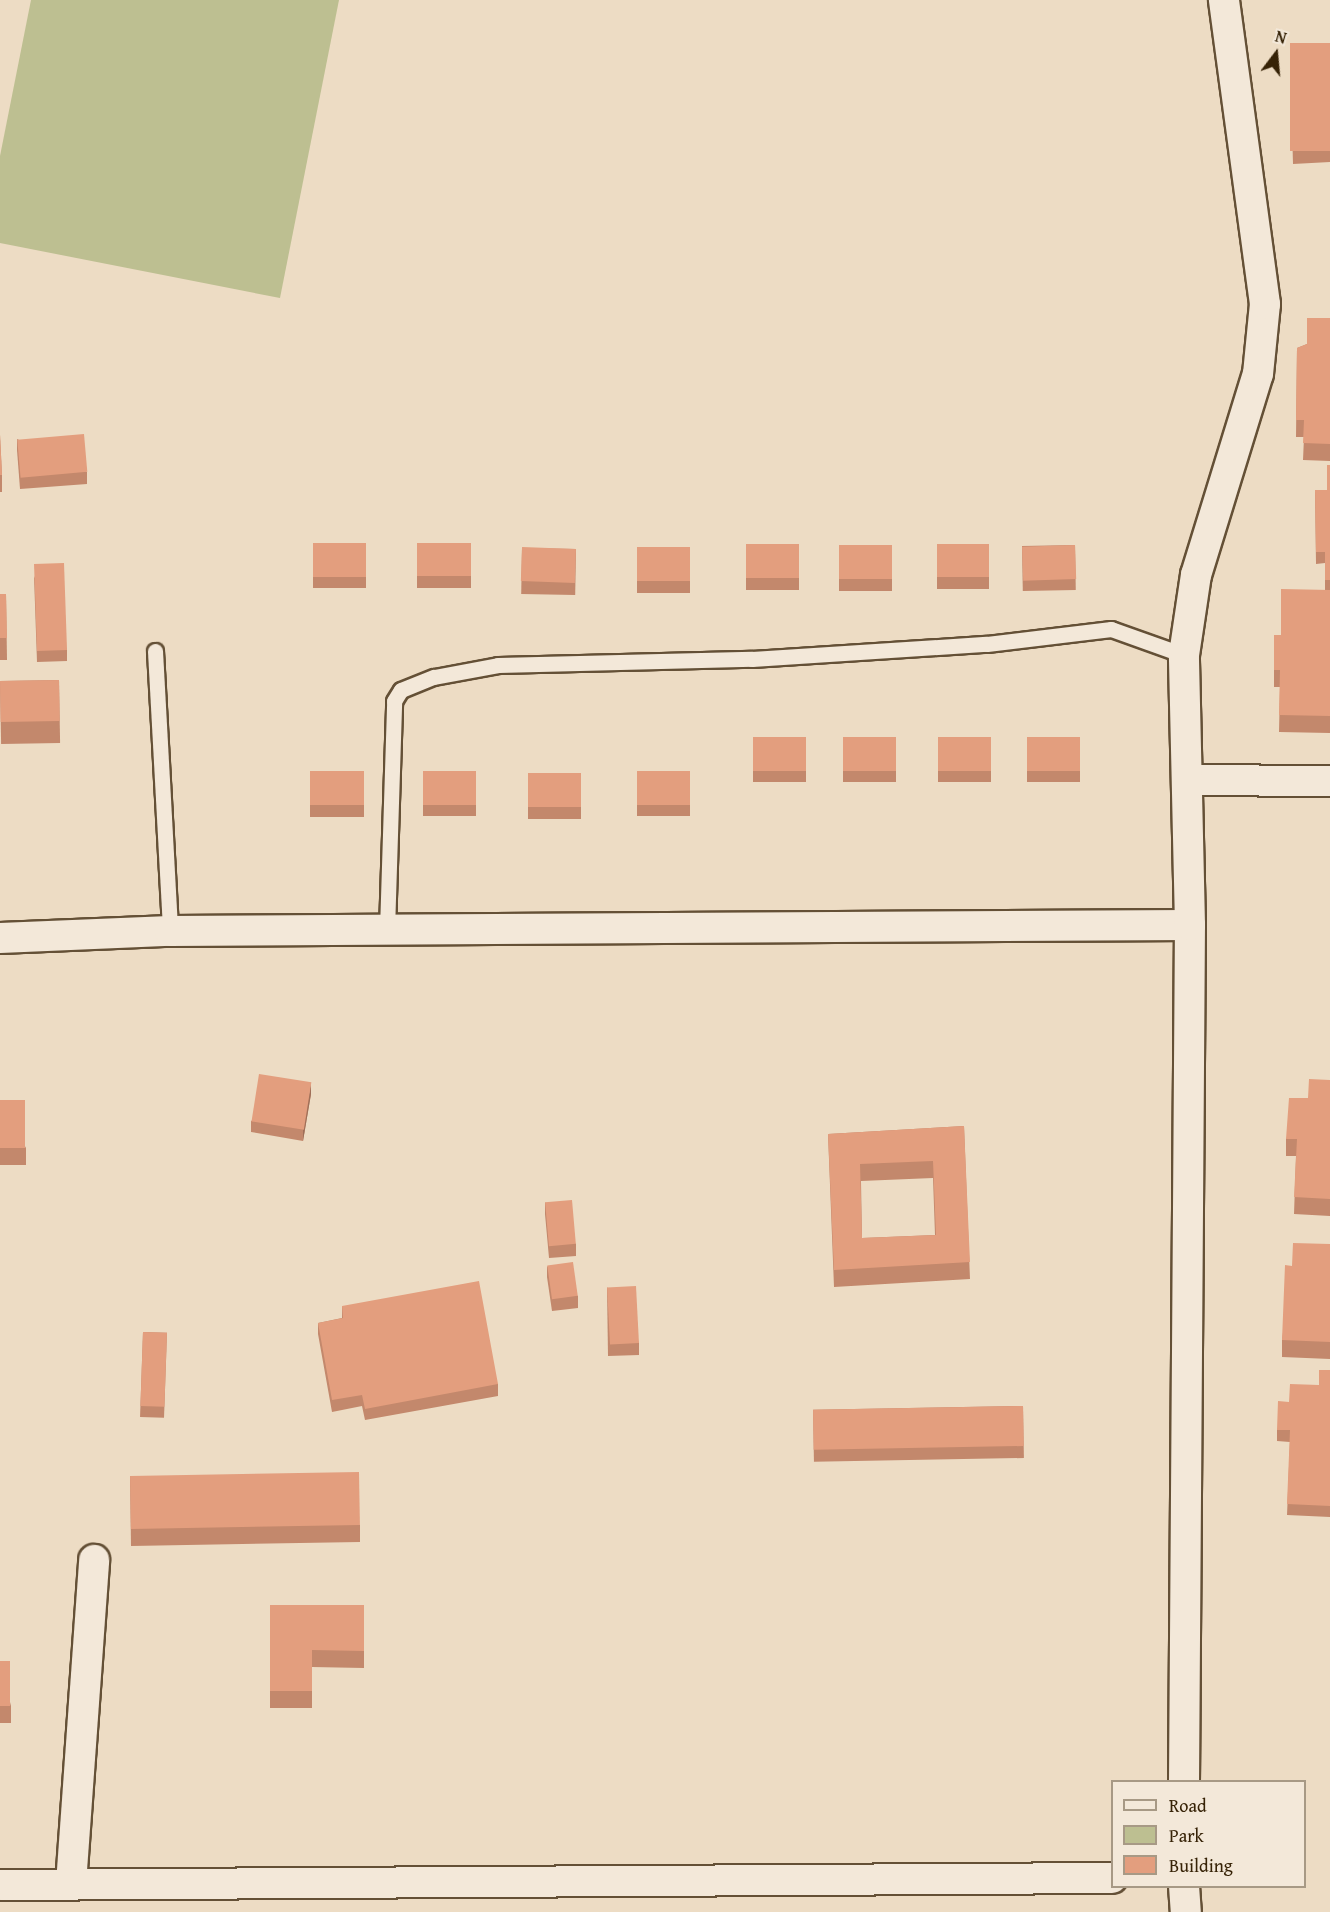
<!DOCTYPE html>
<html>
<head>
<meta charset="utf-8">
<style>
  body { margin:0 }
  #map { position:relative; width:1330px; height:1912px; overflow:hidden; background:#eddcc4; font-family:"Gentium Book Plus",serif }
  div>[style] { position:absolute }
  .green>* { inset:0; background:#bdbf91 }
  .roads { filter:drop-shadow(2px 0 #645036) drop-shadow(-2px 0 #645036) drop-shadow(0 2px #645036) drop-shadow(0 -2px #645036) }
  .lane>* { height:15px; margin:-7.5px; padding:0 7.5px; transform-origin:7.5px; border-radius:7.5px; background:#f3e8d9 }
  .street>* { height:30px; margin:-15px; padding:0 15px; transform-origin:15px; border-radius:15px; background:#f3e8d9 }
  .wall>* { inset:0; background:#c3886c; transform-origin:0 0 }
  .shaded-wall>* { inset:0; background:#9f6f58 }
  .building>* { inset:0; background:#e39e7e; transform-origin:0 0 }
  span { translate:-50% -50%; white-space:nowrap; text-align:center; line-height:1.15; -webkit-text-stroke:4.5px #f3e8d9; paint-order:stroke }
  .legend { position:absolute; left:1111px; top:1780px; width:195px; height:108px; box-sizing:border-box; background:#f3e8d9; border:2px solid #a79985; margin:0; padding:8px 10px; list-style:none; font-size:18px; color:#362206 }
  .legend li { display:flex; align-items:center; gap:12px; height:30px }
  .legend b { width:30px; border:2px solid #a79985 }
  .north { position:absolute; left:1246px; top:24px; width:60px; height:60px; -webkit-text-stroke:4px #f3e8d9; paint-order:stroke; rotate:16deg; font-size:16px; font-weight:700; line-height:24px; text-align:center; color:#362206 }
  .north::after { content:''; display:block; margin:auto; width:21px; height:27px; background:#362206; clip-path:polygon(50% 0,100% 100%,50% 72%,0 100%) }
</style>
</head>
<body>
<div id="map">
  <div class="green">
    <div style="clip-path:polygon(31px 0,339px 0,280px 298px,0 243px,0 156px)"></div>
  </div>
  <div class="roads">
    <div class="lane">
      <div style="left:155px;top:651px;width:280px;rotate:86.9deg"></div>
      <div style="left:387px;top:930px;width:229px;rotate:-88.2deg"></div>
      <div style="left:394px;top:701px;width:13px;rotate:-58deg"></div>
      <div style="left:401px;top:690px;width:35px;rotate:-22deg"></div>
      <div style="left:434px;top:677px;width:65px;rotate:-10.6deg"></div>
      <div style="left:498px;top:665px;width:254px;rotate:-1.4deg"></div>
      <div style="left:752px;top:659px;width:235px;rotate:-3.7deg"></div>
      <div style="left:987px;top:644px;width:125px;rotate:-6.9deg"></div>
      <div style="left:1111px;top:629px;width:77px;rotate:19.6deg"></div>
    </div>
    <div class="street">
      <div style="left:1187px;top:780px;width:143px;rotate:0.4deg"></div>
      <div style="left:0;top:938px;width:170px;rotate:-2.4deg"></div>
      <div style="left:170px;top:931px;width:1020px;rotate:-0.34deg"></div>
      <div style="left:1184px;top:1782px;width:857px;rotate:-89.6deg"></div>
      <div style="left:1190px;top:925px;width:270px;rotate:-91.3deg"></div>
      <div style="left:1184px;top:655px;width:81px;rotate:-81.5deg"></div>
      <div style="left:1196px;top:575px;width:210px;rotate:-72.9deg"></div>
      <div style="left:1258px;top:374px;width:70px;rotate:-84.3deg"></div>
      <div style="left:1265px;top:304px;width:307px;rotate:-97.7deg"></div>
      <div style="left:71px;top:1884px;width:325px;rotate:-85.9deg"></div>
      <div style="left:0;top:1885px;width:1112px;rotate:-0.36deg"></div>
      <div style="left:1184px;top:1886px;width:26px;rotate:86deg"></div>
    </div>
  </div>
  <div class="wall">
    <div style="clip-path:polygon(1330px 43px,1330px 162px,1293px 164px,1290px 56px)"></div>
    <div style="clip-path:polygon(1330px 318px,1330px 461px,1303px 460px,1304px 437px,1296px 437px,1297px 348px,1307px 344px)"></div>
    <div style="clip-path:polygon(0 435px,2px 475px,2px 492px,0 492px)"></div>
    <div style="clip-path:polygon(17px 439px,87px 472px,87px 484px,20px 489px,17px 450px)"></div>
    <div style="clip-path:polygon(1330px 465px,1330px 733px,1279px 732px,1280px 687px,1274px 687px,1274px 635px,1281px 635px,1325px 590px,1325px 563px,1316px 564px,1315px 490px,1327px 490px)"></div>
    <div style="left:313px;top:543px;width:53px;height:45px"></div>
    <div style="left:417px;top:543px;width:54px;height:45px"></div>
    <div style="left:746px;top:544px;width:53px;height:46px"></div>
    <div style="left:937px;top:544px;width:52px;height:45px"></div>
    <div style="left:839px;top:545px;width:53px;height:46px"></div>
    <div style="left:1075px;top:545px;width:45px;height:53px;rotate:89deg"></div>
    <div style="left:637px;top:547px;width:53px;height:46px"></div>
    <div style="left:576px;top:549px;width:46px;height:54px;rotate:91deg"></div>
    <div style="clip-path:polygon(34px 576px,67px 650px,67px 661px,37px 662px)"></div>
    <div style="clip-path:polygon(0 594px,6px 594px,7px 660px,0 660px)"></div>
    <div style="left:59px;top:680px;width:63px;height:59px;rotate:89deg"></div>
    <div style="left:753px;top:737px;width:53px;height:45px"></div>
    <div style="left:843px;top:737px;width:53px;height:45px"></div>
    <div style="left:938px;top:737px;width:53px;height:45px"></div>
    <div style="left:1027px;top:737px;width:53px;height:45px"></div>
    <div style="left:364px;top:771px;width:46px;height:54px;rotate:90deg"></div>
    <div style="left:423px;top:771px;width:53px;height:45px"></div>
    <div style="left:637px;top:771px;width:53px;height:45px"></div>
    <div style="left:528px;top:773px;width:53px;height:46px"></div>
    <div style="clip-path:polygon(1330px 1080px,1330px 1216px,1294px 1214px,1296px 1156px,1286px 1156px,1286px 1139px,1308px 1098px)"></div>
    <div style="clip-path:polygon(311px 1094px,303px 1141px,251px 1132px,251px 1121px)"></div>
    <div style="clip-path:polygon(0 1100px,26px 1148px,26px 1165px,0 1165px)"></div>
    <div style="clip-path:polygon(evenodd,964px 1126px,970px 1279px,834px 1287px,828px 1134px,964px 1126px,933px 1178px,935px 1235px,862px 1238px,861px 1181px,933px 1178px)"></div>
    <div style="clip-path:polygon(545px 1202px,576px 1244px,576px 1256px,549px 1258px,545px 1214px)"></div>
    <div style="clip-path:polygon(1330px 1244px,1330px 1359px,1282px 1357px,1282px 1340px,1292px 1266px)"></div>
    <div style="clip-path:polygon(547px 1266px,578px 1296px,578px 1308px,552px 1311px,547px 1277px)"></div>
    <div style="clip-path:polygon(607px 1287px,639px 1343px,639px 1355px,608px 1356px)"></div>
    <div style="clip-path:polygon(342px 1306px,498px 1384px,498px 1396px,365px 1420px,362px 1406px,332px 1412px,318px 1334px,318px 1323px,342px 1318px)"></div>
    <div style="left:143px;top:1332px;width:24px;height:85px;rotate:2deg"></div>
    <div style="clip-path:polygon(1330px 1370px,1330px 1517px,1287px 1515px,1290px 1442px,1277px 1441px,1277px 1430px,1289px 1402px,1319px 1385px)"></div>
    <div style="left:1023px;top:1406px;width:52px;height:210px;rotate:89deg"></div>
    <div style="clip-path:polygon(130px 1476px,360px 1525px,360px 1542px,131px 1546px)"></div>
    <div style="clip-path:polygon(270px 1605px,364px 1605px,364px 1668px,312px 1667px,312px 1708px,270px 1708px)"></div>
    <div style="clip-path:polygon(0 1661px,11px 1706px,11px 1723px,0 1723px)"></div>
  </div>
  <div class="shaded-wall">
    <div style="clip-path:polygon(311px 1082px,311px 1094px,303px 1141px,303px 1130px)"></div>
  </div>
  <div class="building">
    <div style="left:1330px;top:43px;width:108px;height:40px;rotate:90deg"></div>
    <div style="clip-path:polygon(1307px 318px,1330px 318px,1330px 444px,1303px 443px,1304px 420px,1296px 420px,1297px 348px,1307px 344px)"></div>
    <div style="left:84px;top:434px;width:38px;height:67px;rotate:85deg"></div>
    <div style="clip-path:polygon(0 435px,2px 475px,0 475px)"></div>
    <div style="clip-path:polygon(1327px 465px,1330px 465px,1330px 580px,1325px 580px,1325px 552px,1316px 552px,1315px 490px,1327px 490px)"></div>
    <div style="left:313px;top:543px;width:53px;height:34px"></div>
    <div style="left:417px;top:543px;width:54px;height:33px"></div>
    <div style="left:746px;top:544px;width:53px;height:34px"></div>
    <div style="left:937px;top:544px;width:52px;height:33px"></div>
    <div style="left:839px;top:545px;width:53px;height:34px"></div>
    <div style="left:1075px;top:545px;width:34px;height:53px;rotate:88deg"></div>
    <div style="left:637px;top:547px;width:53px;height:34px"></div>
    <div style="left:576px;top:549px;width:34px;height:54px;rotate:92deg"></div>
    <div style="left:64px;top:563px;width:87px;height:30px;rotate:88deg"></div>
    <div style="clip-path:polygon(1281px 589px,1330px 590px,1330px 716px,1279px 715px,1280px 670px,1274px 670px,1274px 635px,1281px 635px)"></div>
    <div style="clip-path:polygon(0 594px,6px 594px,7px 638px,0 638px)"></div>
    <div style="left:59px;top:680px;width:41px;height:59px;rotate:89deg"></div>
    <div style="left:753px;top:737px;width:53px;height:34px"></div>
    <div style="left:843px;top:737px;width:53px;height:34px"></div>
    <div style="left:938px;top:737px;width:53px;height:34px"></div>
    <div style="left:1027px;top:737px;width:53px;height:34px"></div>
    <div style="left:364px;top:771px;width:34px;height:54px;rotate:90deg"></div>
    <div style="left:423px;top:771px;width:53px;height:34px"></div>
    <div style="left:637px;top:771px;width:53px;height:34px"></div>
    <div style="left:528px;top:773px;width:53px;height:34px"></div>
    <div style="left:259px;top:1074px;width:53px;height:48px;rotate:9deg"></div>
    <div style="clip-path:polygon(1309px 1079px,1330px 1080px,1330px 1199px,1294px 1197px,1297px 1139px,1286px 1139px,1289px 1098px,1308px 1098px)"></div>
    <div style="left:0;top:1100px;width:25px;height:48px"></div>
    <div style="clip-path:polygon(evenodd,964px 1126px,970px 1262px,834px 1270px,828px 1134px,964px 1126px,933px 1161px,936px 1235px,862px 1238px,860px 1164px,933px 1161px)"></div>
    <div style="left:572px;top:1200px;width:44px;height:27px;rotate:85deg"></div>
    <div style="clip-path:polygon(1293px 1243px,1330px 1244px,1330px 1342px,1282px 1340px,1285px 1265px,1292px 1266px)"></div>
    <div style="left:573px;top:1262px;width:34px;height:26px;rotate:82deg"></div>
    <div style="clip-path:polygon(479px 1281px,498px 1384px,365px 1409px,362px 1395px,332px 1400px,318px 1323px,343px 1318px,342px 1306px)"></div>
    <div style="left:636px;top:1286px;width:57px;height:29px;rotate:87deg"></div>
    <div style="left:143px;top:1332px;width:24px;height:74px;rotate:2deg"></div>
    <div style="clip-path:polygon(1319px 1370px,1330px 1370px,1330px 1506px,1287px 1504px,1290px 1430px,1277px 1430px,1278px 1401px,1289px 1402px,1290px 1384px,1319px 1385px)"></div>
    <div style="left:1023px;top:1406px;width:40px;height:210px;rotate:89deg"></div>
    <div style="left:359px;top:1472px;width:53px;height:229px;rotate:89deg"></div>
    <div style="clip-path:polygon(270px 1605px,364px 1605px,364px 1651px,312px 1650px,312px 1691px,270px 1691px)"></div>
    <div style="left:0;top:1661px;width:10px;height:45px"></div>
  </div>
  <ul class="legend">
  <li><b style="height:8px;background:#f3e8d9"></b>Road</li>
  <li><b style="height:16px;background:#bdbf91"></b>Park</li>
  <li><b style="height:16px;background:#e39e7e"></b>Building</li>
  </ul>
  <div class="north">N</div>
</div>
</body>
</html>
